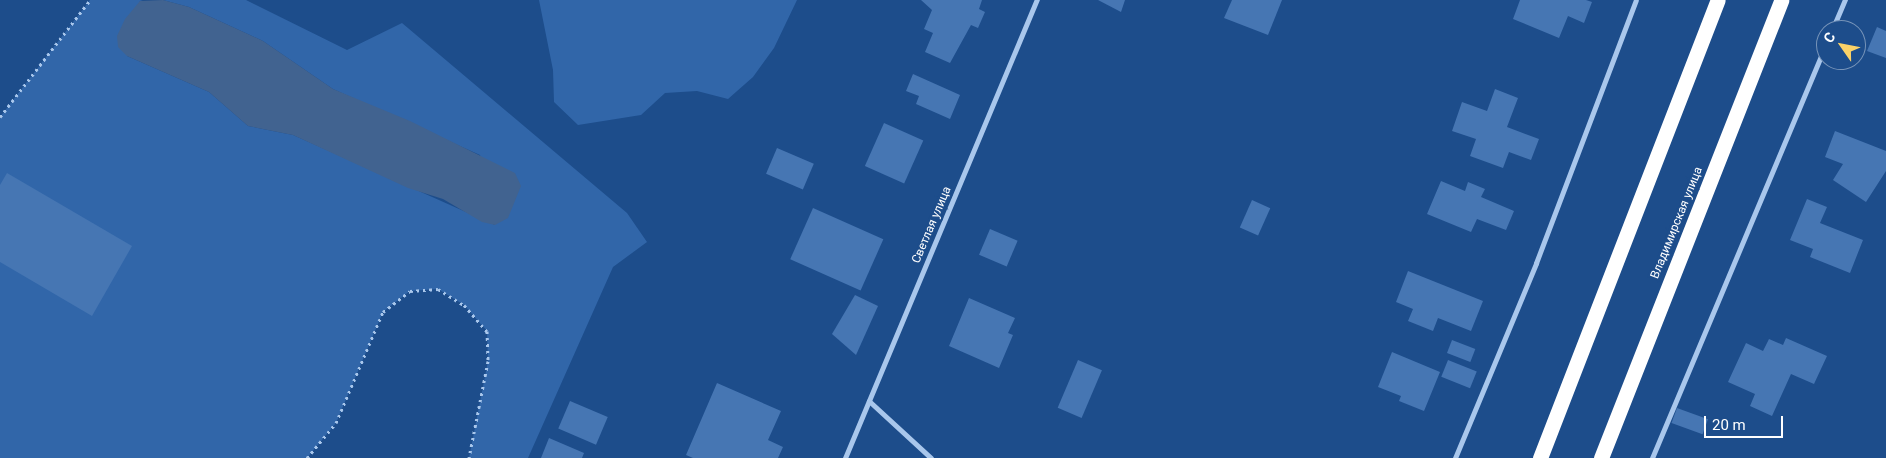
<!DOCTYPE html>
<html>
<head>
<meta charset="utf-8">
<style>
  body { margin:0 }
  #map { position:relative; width:1886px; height:458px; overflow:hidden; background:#1d4d8b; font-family:Roboto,sans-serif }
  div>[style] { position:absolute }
  .green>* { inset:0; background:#3166a9 }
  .water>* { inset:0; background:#416390 }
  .building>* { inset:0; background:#4676b3; transform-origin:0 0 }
  .path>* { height:3px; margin-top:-1.5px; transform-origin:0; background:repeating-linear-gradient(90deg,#a9c7ec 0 2.5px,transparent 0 6.5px) }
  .street>* { height:5px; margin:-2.5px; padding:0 2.5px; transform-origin:2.5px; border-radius:2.5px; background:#a9c7ec }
  .highway>* { height:15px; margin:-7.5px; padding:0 7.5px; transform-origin:7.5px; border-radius:7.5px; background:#fff }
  span { translate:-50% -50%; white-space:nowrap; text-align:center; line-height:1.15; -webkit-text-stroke:4.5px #1d4d8b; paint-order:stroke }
  .street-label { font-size:12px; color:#fff }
  .north { position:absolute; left:1816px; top:20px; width:50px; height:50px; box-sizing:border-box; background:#1d4d8b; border:1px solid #7794b9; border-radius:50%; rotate:303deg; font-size:14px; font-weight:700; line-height:20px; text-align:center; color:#fff }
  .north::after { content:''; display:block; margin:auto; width:18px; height:22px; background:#fbd268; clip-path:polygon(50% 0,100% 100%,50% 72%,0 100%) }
  .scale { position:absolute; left:1704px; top:416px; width:79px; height:22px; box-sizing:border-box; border:2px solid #fff; border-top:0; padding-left:6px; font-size:15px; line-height:18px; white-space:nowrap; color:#fff; -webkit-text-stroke:4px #1d4d8b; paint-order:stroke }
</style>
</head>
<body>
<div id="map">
  <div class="green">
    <div style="clip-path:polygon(90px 0,143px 0,140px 1px,127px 56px,209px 92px,248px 126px,293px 135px,495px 225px,480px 155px,333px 89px,263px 41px,189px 7px,163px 0,246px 0,347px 50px,402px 23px,627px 213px,647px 242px,613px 267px,528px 458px,469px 458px,488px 361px,487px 331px,464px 305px,438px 289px,410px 291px,383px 312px,336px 423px,307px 458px,0 458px,0 117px)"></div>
    <div style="clip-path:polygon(539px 0,797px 0,774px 48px,753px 77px,728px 99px,697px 91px,665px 93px,641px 115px,578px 125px,554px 102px,553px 70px)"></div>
  </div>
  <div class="water">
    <div style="clip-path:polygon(163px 0,189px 7px,263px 41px,333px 89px,410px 121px,515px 173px,521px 186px,508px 218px,495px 225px,482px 222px,443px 199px,408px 188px,293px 135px,248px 126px,209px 92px,127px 56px,118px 47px,117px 36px,125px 19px,140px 1px)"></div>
  </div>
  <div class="building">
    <div style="clip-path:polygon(921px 0,982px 0,979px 9px,985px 12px,978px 28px,971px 25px,950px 63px,925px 52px,933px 33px,924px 29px,932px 10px)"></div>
    <div style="clip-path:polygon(1098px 0,1125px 0,1121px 12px)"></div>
    <div style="clip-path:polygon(1232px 0,1282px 0,1268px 35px,1224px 18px)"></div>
    <div style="clip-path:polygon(1520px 0,1586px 0,1592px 2px,1584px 23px,1568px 16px,1559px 38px,1513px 19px)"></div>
    <div style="clip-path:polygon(1877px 27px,1886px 31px,1886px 58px,1867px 51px)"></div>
    <div style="clip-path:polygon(913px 74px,960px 95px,950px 119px,916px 104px,919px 96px,906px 91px)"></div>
    <div style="clip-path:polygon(1495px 89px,1518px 98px,1507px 127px,1539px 139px,1531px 160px,1509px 152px,1503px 168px,1470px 156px,1476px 139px,1452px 131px,1462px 102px,1487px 111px)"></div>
    <div style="left:884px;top:123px;width:43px;height:47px;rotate:24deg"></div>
    <div style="clip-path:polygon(1835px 131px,1886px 151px,1886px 171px,1866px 202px,1833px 180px,1843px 164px,1825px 157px)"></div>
    <div style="left:777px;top:148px;width:40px;height:28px;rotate:23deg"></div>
    <div style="clip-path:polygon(7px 173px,132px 246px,92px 316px,0 262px,0 185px)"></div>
    <div style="clip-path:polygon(1441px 181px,1465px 191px,1468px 182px,1485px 189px,1481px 197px,1514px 211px,1506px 230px,1477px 219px,1471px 232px,1427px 214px)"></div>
    <div style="clip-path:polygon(1807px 199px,1827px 207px,1820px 223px,1863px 240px,1850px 273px,1810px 257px,1813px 249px,1790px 240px)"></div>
    <div style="left:1252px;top:200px;width:20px;height:30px;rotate:24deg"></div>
    <div style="left:813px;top:208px;width:77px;height:56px;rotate:24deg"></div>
    <div style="left:990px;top:229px;width:30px;height:28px;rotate:23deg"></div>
    <div style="clip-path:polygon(1408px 271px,1483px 301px,1471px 331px,1438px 318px,1433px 331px,1408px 321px,1413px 309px,1396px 302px)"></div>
    <div style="clip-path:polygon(855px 295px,878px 306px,856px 355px,832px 334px)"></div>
    <div style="clip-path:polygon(969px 298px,1015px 318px,1008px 333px,1013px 335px,999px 368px,949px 346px)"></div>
    <div style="clip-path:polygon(1786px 338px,1827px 356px,1814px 384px,1791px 374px,1772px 416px,1750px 406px,1755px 394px,1728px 382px,1746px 343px,1763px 351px,1769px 339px,1783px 345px)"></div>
    <div style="left:1452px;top:340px;width:25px;height:14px;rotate:21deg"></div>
    <div style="clip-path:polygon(1392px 352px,1440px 372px,1424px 411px,1399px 401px,1401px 396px,1378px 387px)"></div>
    <div style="left:1078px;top:360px;width:26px;height:52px;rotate:23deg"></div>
    <div style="left:1448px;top:360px;width:31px;height:18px;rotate:22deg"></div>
    <div style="clip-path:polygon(717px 383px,781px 411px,768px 440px,783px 447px,778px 458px,693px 458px,686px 455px)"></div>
    <div style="left:570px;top:401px;width:41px;height:30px;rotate:23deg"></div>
    <div style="left:1677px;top:408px;width:33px;height:16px;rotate:20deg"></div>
    <div style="clip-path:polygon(549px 438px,584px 453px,582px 458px,541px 458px)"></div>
  </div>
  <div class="path">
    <div style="left:0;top:117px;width:148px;rotate:-52.4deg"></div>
    <div style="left:307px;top:458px;width:45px;rotate:-50.4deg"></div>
    <div style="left:336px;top:423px;width:121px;rotate:-67.1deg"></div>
    <div style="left:383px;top:312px;width:34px;rotate:-38deg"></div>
    <div style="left:410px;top:291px;width:28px;rotate:-4deg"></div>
    <div style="left:438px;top:289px;width:31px;rotate:32deg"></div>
    <div style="left:464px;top:305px;width:35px;rotate:49deg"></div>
    <div style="left:487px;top:331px;width:30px;rotate:88deg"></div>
    <div style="left:488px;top:361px;width:99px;rotate:101.1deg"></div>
  </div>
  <div class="street">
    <div style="left:1832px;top:30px;width:33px;rotate:-67deg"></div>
    <div style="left:869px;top:401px;width:84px;rotate:42.6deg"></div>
    <div style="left:845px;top:458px;width:497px;rotate:-67.3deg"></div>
    <div style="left:1455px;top:458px;width:211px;rotate:-67.4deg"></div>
    <div style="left:1536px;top:263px;width:281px;rotate:-69.2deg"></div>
    <div style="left:1652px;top:458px;width:448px;rotate:-67.2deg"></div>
  </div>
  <div class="highway">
    <div style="left:1540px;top:458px;width:491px;rotate:-68.8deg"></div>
    <div style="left:1601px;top:458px;width:492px;rotate:-68.5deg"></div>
  </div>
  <div class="street-label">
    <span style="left:1677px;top:223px;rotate:-68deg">Владимирская улица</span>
    <span style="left:932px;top:225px;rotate:-67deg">Светлая улица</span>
  </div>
  <div class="north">С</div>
  <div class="scale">20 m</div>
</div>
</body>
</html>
